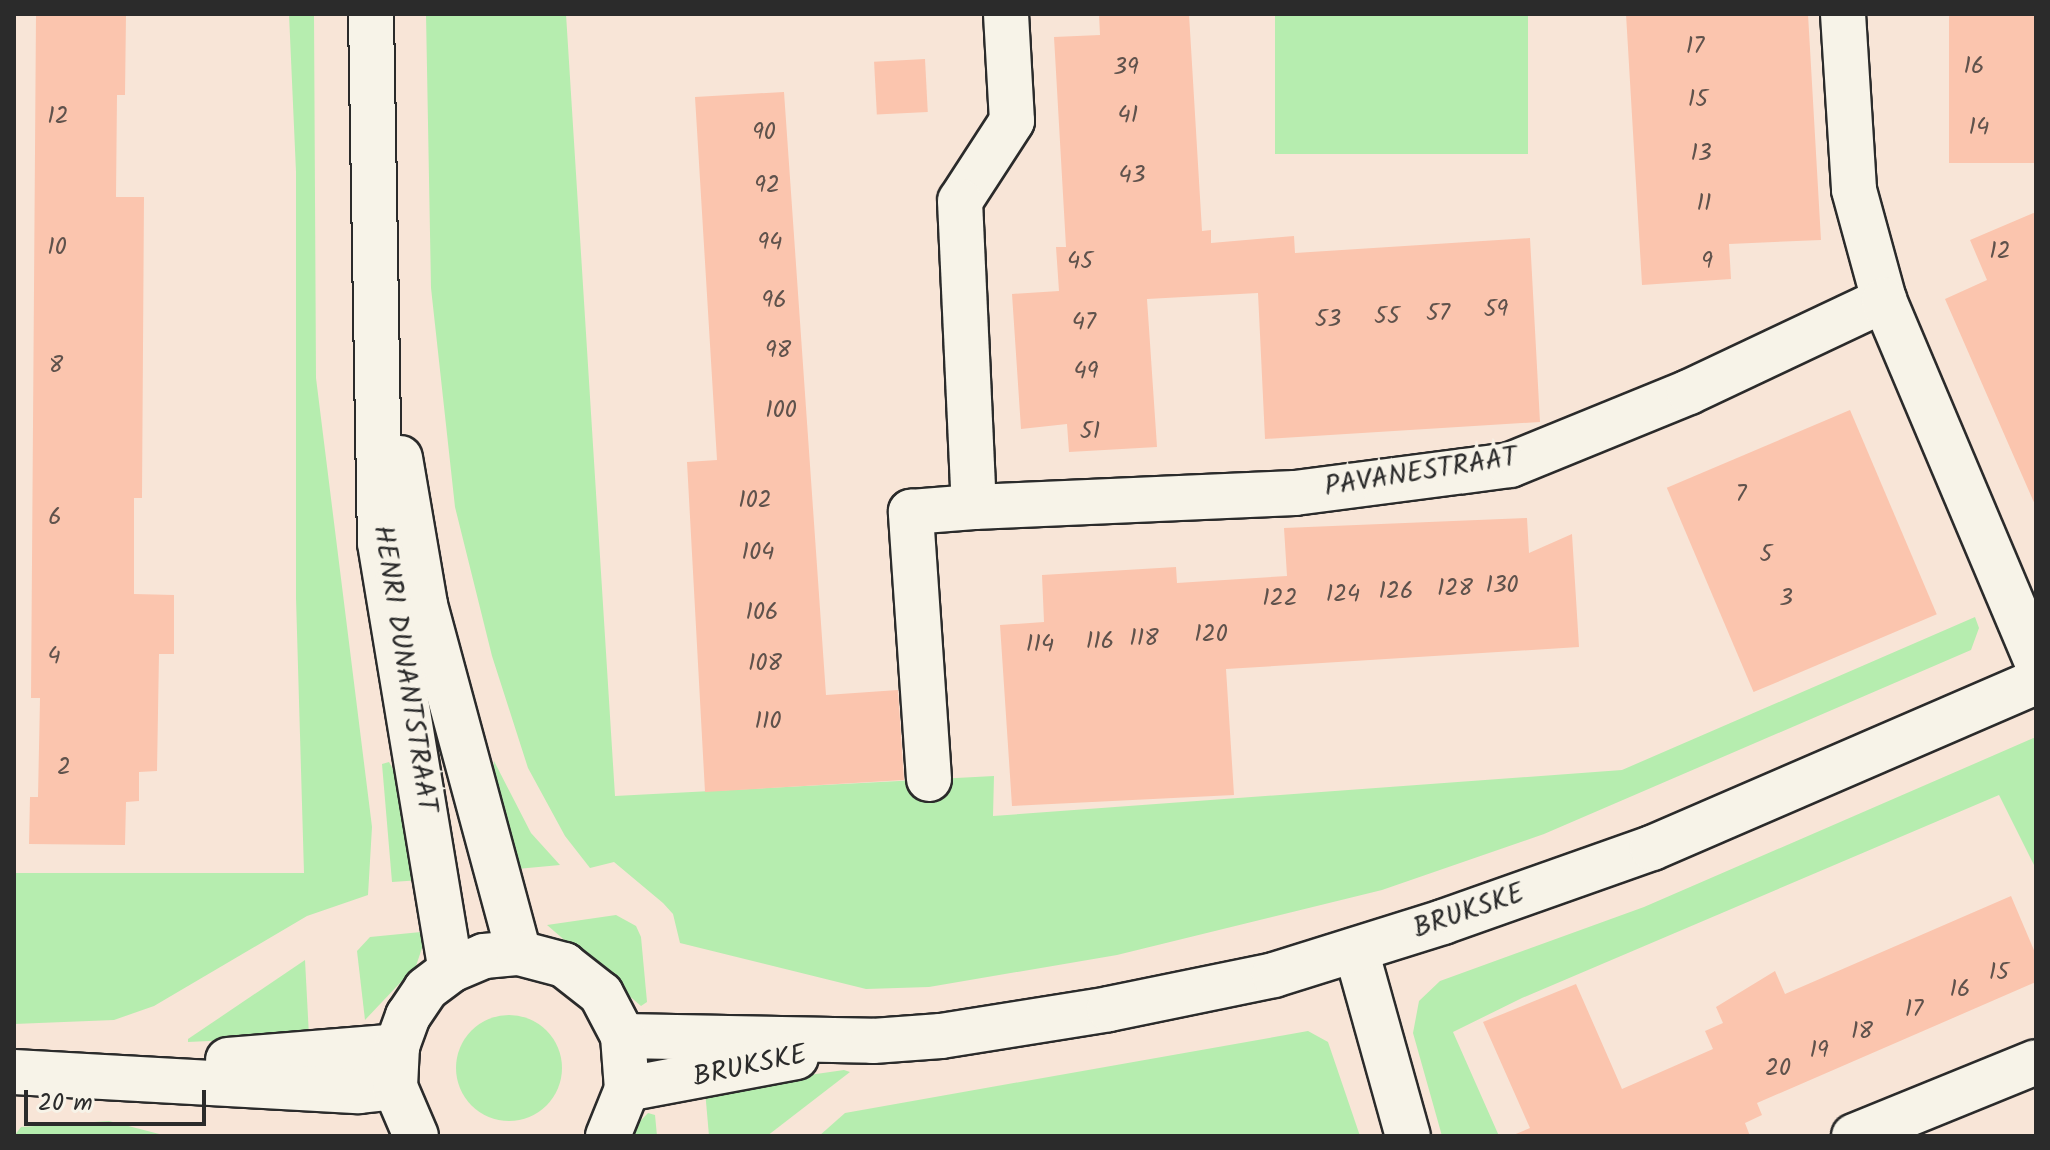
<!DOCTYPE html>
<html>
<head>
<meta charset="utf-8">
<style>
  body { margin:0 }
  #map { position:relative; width:2050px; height:1150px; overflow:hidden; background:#f8e5d7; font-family:Kalam,sans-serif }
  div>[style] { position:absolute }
  .green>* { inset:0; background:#b6edaf; transform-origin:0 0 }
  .round { border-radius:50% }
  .building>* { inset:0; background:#fbc5ae; transform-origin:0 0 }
  .roads { filter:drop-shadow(2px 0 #2b2b2b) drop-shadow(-2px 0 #2b2b2b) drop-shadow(0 2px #2b2b2b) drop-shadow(0 -2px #2b2b2b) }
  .minor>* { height:44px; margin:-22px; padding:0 22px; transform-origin:22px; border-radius:22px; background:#f7f3e8 }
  span { translate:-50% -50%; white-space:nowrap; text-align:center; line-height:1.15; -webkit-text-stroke:8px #f7f3e8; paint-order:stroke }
  .number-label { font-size:24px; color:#5f524c }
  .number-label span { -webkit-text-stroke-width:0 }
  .street-label { font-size:28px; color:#2b2b2b }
  .frame { position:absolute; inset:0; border:16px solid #2b2b2b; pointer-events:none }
  .scale { position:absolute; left:24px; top:1090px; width:182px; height:36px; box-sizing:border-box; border:4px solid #2b2b2b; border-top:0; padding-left:10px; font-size:24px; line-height:28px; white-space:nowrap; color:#2b2b2b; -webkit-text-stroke:6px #f7f3e8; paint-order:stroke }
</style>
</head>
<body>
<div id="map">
  <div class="green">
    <div style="clip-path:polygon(289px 14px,314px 14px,316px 378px,372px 827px,368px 895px,307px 916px,154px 1006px,114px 1020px,14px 1024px,14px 873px,304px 873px,296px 598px,296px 172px)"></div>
    <div style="clip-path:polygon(426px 14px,566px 14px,615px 796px,994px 776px,993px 816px,1622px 770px,1975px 617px,1979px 628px,1971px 650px,1544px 834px,1382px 890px,1117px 955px,929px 987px,866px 989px,680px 943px,673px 914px,663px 903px,614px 862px,590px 868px,565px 836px,528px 768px,492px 656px,455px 507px,431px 288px)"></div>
    <div style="left:1275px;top:14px;width:253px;height:140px"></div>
    <div style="clip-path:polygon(2036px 737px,2036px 869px,1999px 795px,1522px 998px,1453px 1032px,1499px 1136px,1442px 1136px,1413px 1033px,1419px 1001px,1440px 981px,1644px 907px)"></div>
    <div style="clip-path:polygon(494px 761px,531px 833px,560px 865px,517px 869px,492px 781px)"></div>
    <div style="clip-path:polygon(389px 762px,404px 789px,421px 880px,392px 882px,382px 764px)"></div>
    <div style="clip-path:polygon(616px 915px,636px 926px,641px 937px,647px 1002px,641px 1006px,547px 925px)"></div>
    <div style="clip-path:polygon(421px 932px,426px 936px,416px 966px,365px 1020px,357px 951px,370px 937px)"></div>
    <div style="clip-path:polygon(305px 960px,309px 1036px,188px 1042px,188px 1039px)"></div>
    <div class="round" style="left:456px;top:1015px;width:106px;height:106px"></div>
    <div style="clip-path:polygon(1308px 1031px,1328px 1042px,1360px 1136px,819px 1136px,845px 1113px)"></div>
    <div style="clip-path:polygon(844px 1070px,850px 1072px,767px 1136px,709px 1136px,705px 1090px)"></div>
    <div style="clip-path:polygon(648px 1113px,655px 1115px,657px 1136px,626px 1136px)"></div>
    <div style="clip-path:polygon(109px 1121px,167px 1136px,14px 1136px,21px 1127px)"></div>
  </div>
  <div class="building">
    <div style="clip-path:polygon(36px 14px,126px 14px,125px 95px,117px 95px,116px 197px,144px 197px,142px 498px,134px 498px,134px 594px,174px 595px,174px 654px,159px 654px,157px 771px,139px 772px,139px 801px,126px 802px,125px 845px,29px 844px,30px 797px,38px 797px,40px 698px,31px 698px)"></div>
    <div style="clip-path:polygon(1099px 14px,1189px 14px,1202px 231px,1211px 230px,1211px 243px,1294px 236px,1295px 253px,1530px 238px,1540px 422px,1265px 439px,1258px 293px,1147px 299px,1157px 447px,1069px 452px,1067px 424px,1021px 429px,1012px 294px,1059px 291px,1056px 247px,1066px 247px,1054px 37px,1100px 35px)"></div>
    <div style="clip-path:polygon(1626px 14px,1808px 14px,1821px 240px,1729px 244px,1731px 279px,1642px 285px)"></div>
    <div style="left:1949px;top:14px;width:87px;height:149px"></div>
    <div style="left:925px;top:59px;width:53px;height:51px;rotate:87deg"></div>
    <div style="clip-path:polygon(784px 92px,826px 695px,898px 690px,904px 780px,705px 792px,687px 462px,717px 460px,695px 97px)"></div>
    <div style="clip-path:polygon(2036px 212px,2036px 507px,1945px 299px,1987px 280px,1970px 240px)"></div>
    <div style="left:1850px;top:410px;width:222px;height:199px;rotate:67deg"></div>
    <div style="clip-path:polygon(1527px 518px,1529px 553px,1572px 534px,1579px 647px,1226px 669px,1234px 795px,1012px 806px,1000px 625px,1044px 622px,1042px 575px,1176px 567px,1177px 583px,1287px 576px,1284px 528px)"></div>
    <div style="clip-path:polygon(2011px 896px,2036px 955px,2036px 982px,1757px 1103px,1762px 1115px,1745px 1123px,1750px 1136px,1511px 1136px,1530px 1128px,1483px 1022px,1576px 984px,1622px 1089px,1713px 1049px,1705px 1031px,1723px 1023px,1716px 1007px,1775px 971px,1785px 994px)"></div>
  </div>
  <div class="roads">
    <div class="minor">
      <div style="left:371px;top:14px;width:529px;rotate:89.03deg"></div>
      <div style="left:380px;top:543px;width:433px;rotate:80.6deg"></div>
      <div style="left:1006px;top:14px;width:107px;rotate:86.8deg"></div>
      <div style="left:1012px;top:121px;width:95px;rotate:123deg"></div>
      <div style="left:960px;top:201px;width:306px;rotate:87.4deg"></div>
      <div style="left:974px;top:507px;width:321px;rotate:-2.5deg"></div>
      <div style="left:1295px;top:493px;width:217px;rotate:-7.4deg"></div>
      <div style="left:1510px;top:465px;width:193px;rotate:-22.2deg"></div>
      <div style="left:1689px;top:392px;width:216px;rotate:-25.3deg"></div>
      <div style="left:1843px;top:14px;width:176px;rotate:86.4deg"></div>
      <div style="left:1854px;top:190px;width:114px;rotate:74.7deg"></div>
      <div style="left:1884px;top:300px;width:391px;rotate:67.1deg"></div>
      <div style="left:400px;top:458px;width:149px;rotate:80.3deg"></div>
      <div style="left:425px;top:605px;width:360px;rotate:74.9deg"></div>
      <div style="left:929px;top:779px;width:268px;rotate:-93.9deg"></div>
      <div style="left:911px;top:512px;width:63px;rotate:-4.5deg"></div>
      <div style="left:1356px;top:950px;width:193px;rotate:74.4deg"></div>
      <div style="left:623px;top:1036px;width:250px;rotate:1.1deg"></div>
      <div style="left:873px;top:1041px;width:68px;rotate:-4.2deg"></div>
      <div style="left:941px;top:1036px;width:170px;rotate:-9.1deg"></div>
      <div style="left:1109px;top:1009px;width:168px;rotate:-11.6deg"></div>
      <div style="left:1274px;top:975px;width:177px;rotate:-17.4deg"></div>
      <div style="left:1443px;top:922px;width:222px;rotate:-19.5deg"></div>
      <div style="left:1652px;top:848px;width:418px;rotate:-23.4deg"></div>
      <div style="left:228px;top:1060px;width:170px;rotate:-4.7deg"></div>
      <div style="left:14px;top:1072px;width:345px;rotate:3.2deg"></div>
      <div style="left:358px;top:1091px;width:37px;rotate:-6deg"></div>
      <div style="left:627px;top:1089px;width:172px;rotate:-10.7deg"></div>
      <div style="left:416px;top:1136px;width:53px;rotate:-113.2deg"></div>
      <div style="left:395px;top:1087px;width:41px;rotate:-87.2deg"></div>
      <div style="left:397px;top:1046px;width:32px;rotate:-70deg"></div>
      <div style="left:408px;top:1016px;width:32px;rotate:-56deg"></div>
      <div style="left:426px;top:989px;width:31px;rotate:-37deg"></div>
      <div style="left:451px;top:970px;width:36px;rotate:-23deg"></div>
      <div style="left:484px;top:956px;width:35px;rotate:-5deg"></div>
      <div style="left:519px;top:953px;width:47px;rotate:14.9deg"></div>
      <div style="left:564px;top:965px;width:47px;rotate:38.1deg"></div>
      <div style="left:601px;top:994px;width:47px;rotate:62.4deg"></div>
      <div style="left:623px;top:1036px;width:53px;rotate:85.7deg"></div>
      <div style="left:627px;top:1089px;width:51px;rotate:112deg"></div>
      <div style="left:1854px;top:1136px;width:196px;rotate:-22.1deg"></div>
    </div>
  </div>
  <div class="number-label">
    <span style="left:1695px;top:47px">17</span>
    <span style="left:1974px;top:67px">16</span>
    <span style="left:1126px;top:68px">39</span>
    <span style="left:1698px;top:100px">15</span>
    <span style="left:1128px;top:116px">41</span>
    <span style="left:58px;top:117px">12</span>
    <span style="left:1979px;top:128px">14</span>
    <span style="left:764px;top:133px">90</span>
    <span style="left:1701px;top:154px">13</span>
    <span style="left:1132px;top:176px">43</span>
    <span style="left:767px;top:186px">92</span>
    <span style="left:1704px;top:204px">11</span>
    <span style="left:770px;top:243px">94</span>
    <span style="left:57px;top:248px">10</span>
    <span style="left:2000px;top:252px">12</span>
    <span style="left:1080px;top:262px">45</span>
    <span style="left:1707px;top:262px">9</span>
    <span style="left:774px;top:301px">96</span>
    <span style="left:1496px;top:310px">59</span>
    <span style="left:1438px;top:314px">57</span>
    <span style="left:1387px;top:317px">55</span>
    <span style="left:1328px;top:320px">53</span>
    <span style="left:1084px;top:323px">47</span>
    <span style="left:778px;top:351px">98</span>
    <span style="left:56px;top:366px">8</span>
    <span style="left:1086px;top:372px">49</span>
    <span style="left:781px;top:411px">100</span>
    <span style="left:1090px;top:432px">51</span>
    <span style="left:1741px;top:495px">7</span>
    <span style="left:755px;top:501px">102</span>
    <span style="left:55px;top:518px">6</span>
    <span style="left:758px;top:553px">104</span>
    <span style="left:1766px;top:555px">5</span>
    <span style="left:1502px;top:586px">130</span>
    <span style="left:1455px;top:589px">128</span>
    <span style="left:1396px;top:592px">126</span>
    <span style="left:1343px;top:595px">124</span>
    <span style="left:1280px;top:599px">122</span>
    <span style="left:1786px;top:599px">3</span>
    <span style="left:762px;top:613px">106</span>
    <span style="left:1211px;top:635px">120</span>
    <span style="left:1144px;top:639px">118</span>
    <span style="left:1100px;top:642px">116</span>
    <span style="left:1040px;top:645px">114</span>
    <span style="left:54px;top:657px">4</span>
    <span style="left:765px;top:664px">108</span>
    <span style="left:768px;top:722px">110</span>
    <span style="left:64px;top:768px">2</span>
    <span style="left:1999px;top:973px">15</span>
    <span style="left:1960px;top:990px">16</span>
    <span style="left:1914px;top:1010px">17</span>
    <span style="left:1862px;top:1032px">18</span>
    <span style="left:1819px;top:1051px">19</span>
    <span style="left:1778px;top:1069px">20</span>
  </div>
  <div class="street-label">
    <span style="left:1421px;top:473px;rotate:-9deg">PAVANESTRAAT</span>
    <span style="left:404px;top:669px;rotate:81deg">HENRI DUNANTSTRAAT</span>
    <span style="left:1469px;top:912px;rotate:-19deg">BRUKSKE</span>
    <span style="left:750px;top:1067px;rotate:-12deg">BRUKSKE</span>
  </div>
  <div class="frame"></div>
  <div class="scale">20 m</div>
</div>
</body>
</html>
